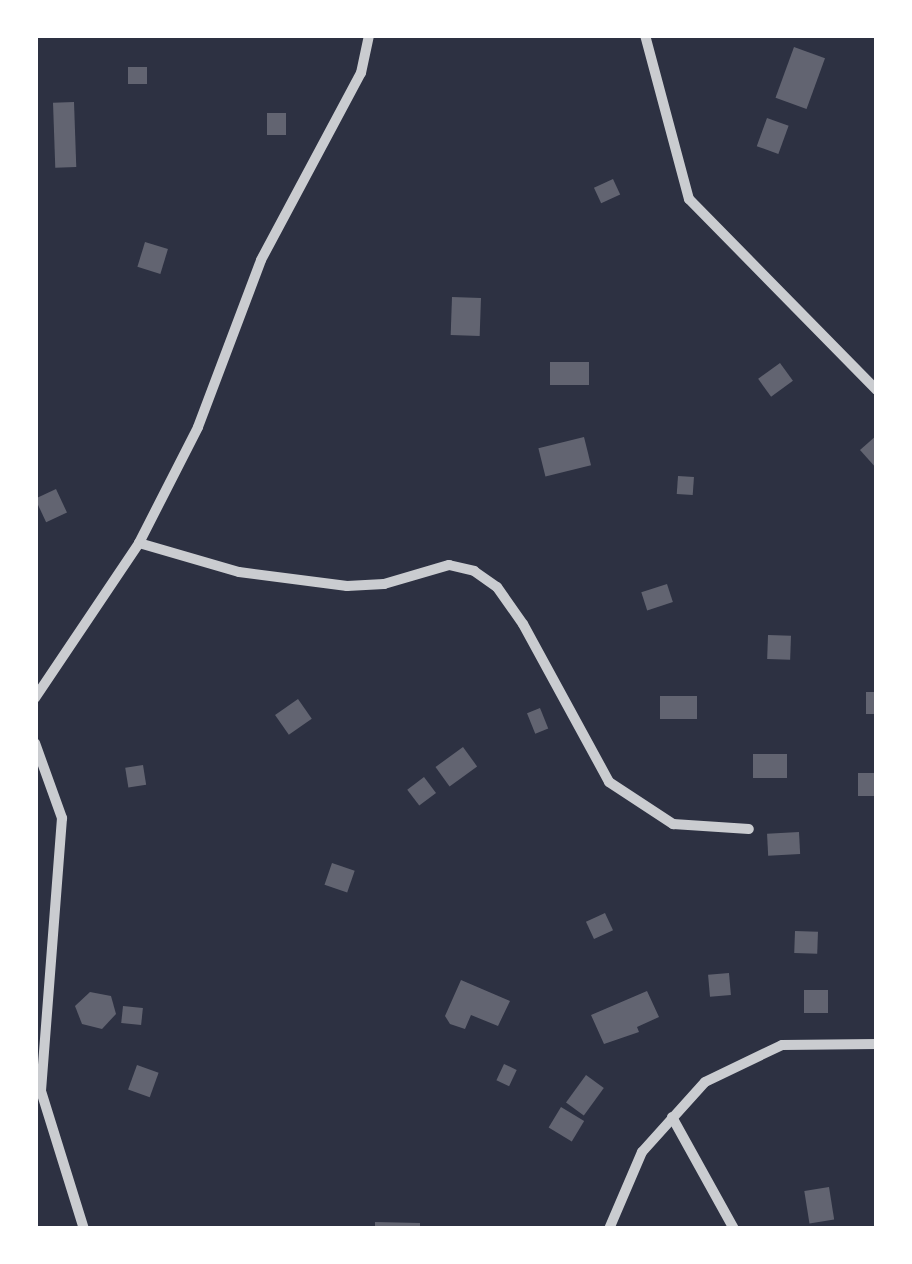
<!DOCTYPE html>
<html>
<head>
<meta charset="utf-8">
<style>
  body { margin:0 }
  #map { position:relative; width:912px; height:1264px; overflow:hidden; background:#2d3142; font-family:Helvetica,sans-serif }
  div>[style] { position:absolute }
  .building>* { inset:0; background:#626471; transform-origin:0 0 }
  .minor>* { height:10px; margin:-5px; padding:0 5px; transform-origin:5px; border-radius:5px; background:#caccd0 }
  span { translate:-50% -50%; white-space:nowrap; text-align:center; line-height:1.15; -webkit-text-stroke:8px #fff; paint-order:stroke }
  .frame { position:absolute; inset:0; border:38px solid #fff; pointer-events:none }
</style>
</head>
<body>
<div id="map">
  <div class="building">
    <div style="left:794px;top:47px;width:33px;height:54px;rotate:20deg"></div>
    <div style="left:128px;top:67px;width:19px;height:17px"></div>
    <div style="left:74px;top:102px;width:65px;height:21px;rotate:88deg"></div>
    <div style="left:267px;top:113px;width:19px;height:22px"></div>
    <div style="left:767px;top:118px;width:23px;height:30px;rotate:20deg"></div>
    <div style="left:613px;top:179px;width:17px;height:21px;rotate:65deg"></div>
    <div style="left:145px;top:242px;width:24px;height:26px;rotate:17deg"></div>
    <div style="left:452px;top:297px;width:29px;height:38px;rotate:2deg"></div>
    <div style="left:589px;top:362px;width:23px;height:39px;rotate:90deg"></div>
    <div style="left:780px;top:363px;width:22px;height:27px;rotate:54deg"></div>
    <div style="clip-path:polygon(877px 435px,877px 469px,860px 450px)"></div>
    <div style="left:584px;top:437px;width:29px;height:47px;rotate:76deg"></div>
    <div style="left:678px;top:476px;width:16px;height:18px;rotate:4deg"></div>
    <div style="left:56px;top:489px;width:26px;height:23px;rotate:65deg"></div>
    <div style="left:667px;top:584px;width:19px;height:27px;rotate:72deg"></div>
    <div style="left:768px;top:635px;width:23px;height:24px;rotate:2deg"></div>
    <div style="left:866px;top:692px;width:11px;height:22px"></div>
    <div style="left:660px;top:696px;width:37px;height:23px"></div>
    <div style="left:298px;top:699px;width:24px;height:28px;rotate:55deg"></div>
    <div style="left:540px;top:708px;width:22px;height:14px;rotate:68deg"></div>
    <div style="left:463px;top:747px;width:24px;height:34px;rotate:54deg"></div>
    <div style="left:787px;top:754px;width:24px;height:34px;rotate:90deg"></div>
    <div style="left:143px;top:765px;width:20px;height:18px;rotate:81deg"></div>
    <div style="left:877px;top:773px;width:23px;height:19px;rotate:90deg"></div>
    <div style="left:424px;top:777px;width:20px;height:21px;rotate:53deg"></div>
    <div style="left:799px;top:832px;width:22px;height:32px;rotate:87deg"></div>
    <div style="left:332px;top:863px;width:24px;height:23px;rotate:19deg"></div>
    <div style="left:605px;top:913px;width:19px;height:21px;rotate:65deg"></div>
    <div style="left:795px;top:931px;width:23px;height:22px;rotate:2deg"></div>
    <div style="left:729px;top:973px;width:22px;height:21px;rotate:85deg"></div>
    <div style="clip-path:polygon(461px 980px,510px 1001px,498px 1026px,471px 1015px,465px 1029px,450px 1024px,445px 1016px)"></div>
    <div style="left:804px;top:990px;width:24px;height:23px"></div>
    <div style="clip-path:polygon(647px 991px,659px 1017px,637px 1027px,639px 1032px,604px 1044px,591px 1015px)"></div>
    <div style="clip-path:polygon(90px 992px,111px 996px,116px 1014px,102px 1029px,82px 1024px,75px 1006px)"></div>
    <div style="left:123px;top:1006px;width:20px;height:17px;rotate:6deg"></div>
    <div style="left:504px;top:1064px;width:14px;height:18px;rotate:25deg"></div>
    <div style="left:137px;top:1065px;width:23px;height:26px;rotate:20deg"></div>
    <div style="left:586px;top:1075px;width:22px;height:34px;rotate:36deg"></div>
    <div style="left:561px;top:1107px;width:27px;height:24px;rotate:31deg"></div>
    <div style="left:829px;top:1187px;width:33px;height:25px;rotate:81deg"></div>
    <div style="clip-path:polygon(375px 1222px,420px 1223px,420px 1229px,375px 1229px)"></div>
  </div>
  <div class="minor">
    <div style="left:645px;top:35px;width:170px;rotate:75deg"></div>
    <div style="left:689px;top:199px;width:268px;rotate:45.5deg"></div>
    <div style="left:139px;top:543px;width:104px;rotate:16.2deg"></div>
    <div style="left:239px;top:572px;width:109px;rotate:7.4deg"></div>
    <div style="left:347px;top:586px;width:37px;rotate:-3deg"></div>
    <div style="left:384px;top:584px;width:68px;rotate:-16.3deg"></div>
    <div style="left:449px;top:565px;width:26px;rotate:13deg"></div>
    <div style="left:474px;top:571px;width:28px;rotate:35deg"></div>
    <div style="left:497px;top:587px;width:45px;rotate:54.9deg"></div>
    <div style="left:523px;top:624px;width:180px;rotate:61.4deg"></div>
    <div style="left:609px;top:782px;width:77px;rotate:33.3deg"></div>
    <div style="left:673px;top:824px;width:76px;rotate:3.8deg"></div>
    <div style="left:35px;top:698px;width:187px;rotate:-56.1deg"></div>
    <div style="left:139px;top:543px;width:130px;rotate:-63deg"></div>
    <div style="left:198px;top:427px;width:178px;rotate:-69.3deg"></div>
    <div style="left:261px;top:260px;width:212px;rotate:-61.9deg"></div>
    <div style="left:361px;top:73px;width:39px;rotate:-78deg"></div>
    <div style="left:35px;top:743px;width:80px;rotate:70.2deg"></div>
    <div style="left:62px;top:818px;width:274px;rotate:94.4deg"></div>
    <div style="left:41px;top:1091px;width:145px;rotate:72.7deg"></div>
    <div style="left:672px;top:1117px;width:128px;rotate:61deg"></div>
    <div style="left:609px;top:1229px;width:84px;rotate:-66.8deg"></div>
    <div style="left:642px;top:1152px;width:94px;rotate:-48deg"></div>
    <div style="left:705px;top:1082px;width:85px;rotate:-25.7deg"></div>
    <div style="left:782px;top:1045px;width:95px;rotate:-0.6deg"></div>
  </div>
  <div class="frame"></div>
</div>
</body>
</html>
